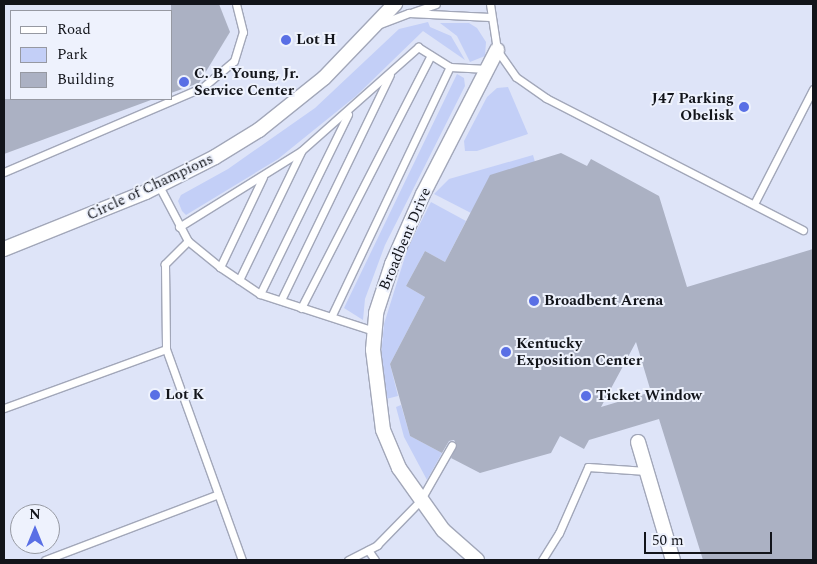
<!DOCTYPE html>
<html>
<head>
<meta charset="utf-8">
<style>
  body { margin:0 }
  #map { position:relative; width:817px; height:564px; overflow:hidden; background:#dee4f8; font-family:Spectral,serif }
  div>[style] { position:absolute }
  .green>* { inset:0; background:#c3cff7 }
  .building>* { inset:0; background:#abb1c3 }
  .roads { filter:drop-shadow(1px 0 #a2a7b9) drop-shadow(-1px 0 #a2a7b9) drop-shadow(0 1px #a2a7b9) drop-shadow(0 -1px #a2a7b9) }
  .service>* { height:7px; margin:-3.5px; padding:0 3.5px; transform-origin:3.5px; border-radius:3.5px; background:#fff }
  .minor>* { height:14px; margin:-7px; padding:0 7px; transform-origin:7px; border-radius:7px; background:#fff }
  .dots>* { width:14px; height:14px; translate:-50% -50%; box-sizing:border-box; border:2px solid #eef2fd; border-radius:50% }
  span { translate:-50% -50%; white-space:nowrap; text-align:center; line-height:1.15; -webkit-text-stroke:4px #eef2fd; paint-order:stroke }
  .poi-label { font-size:15px; color:#12141a; font-weight:700 }
  .left { translate:0 -50%; text-align:left }
  .right { translate:-100% -50%; text-align:right }
  .street-label { font-size:15px; color:#12141a }
  .frame { position:absolute; inset:0; border:5px solid #12141a; pointer-events:none }
  .legend { position:absolute; left:10px; top:10px; width:162px; height:90px; box-sizing:border-box; background:#eef2fd; border:1px solid #9699a2; margin:0; padding:6px 9px; list-style:none; font-size:15px; color:#12141a }
  .legend li { display:flex; align-items:center; gap:10px; height:25px }
  .legend b { width:25px; border:1px solid #9699a2 }
  .north { position:absolute; left:10px; top:504px; width:50px; height:50px; box-sizing:border-box; background:#eef2fd; border:1px solid #9699a2; border-radius:50%; rotate:0deg; font-size:14px; font-weight:700; line-height:20px; text-align:center; color:#12141a }
  .north::after { content:''; display:block; margin:auto; width:18px; height:22px; background:#596fe5; clip-path:polygon(50% 0,100% 100%,50% 72%,0 100%) }
  .scale { position:absolute; left:644px; top:532px; width:128px; height:22px; box-sizing:border-box; border:2px solid #12141a; border-top:0; padding-left:6px; font-size:15px; line-height:18px; white-space:nowrap; color:#12141a; -webkit-text-stroke:4px #eef2fd; paint-order:stroke }
</style>
</head>
<body>
<div id="map">
  <div class="green">
    <div style="clip-path:polygon(428px 22px,430px 27px,451px 36px,465px 60px,423px 31px,356px 96px,278px 159px,186px 215px,182px 211px,178px 201px,181px 195px,228px 169px,315px 108px,399px 29px)"></div>
    <div style="clip-path:polygon(440px 23px,469px 23px,477px 28px,486px 42px,485px 56px,470px 62px,457px 36px)"></div>
    <div style="clip-path:polygon(457px 74px,464px 78px,465px 86px,385px 245px,365px 299px,363px 320px,344px 308px)"></div>
    <div style="clip-path:polygon(508px 87px,528px 134px,477px 151px,465px 151px,464px 141px,487px 97px,497px 88px)"></div>
    <div style="clip-path:polygon(533px 155px,535px 162px,471px 213px,434px 194px,449px 179px)"></div>
    <div style="clip-path:polygon(431px 202px,466px 221px,445px 262px,425px 251px,406px 286px,425px 297px,390px 364px,398px 396px,386px 399px,381px 356px,384px 324px,408px 247px)"></div>
    <div style="clip-path:polygon(401px 405px,410px 436px,442px 453px,427px 480px,404px 437px,396px 407px)"></div>
  </div>
  <div class="building">
    <div style="clip-path:polygon(171px 4px,219px 4px,230px 32px,199px 83px,171px 93px)"></div>
    <div style="clip-path:polygon(4px 99px,150px 99px,151px 100px,4px 154px)"></div>
    <div style="clip-path:polygon(evenodd,561px 153px,587px 166px,591px 159px,659px 196px,687px 287px,813px 249px,813px 560px,703px 560px,659px 419px,589px 440px,584px 449px,560px 436px,551px 453px,480px 473px,451px 458px,457px 445px,454px 440px,449px 441px,442px 453px,410px 436px,390px 364px,425px 297px,406px 286px,425px 251px,445px 262px,490px 175px,561px 153px,636px 342px,651px 392px,601px 407px,636px 342px)"></div>
  </div>
  <div class="roads">
    <div class="service">
      <div style="left:490px;top:4px;width:47px;rotate:81.3deg"></div>
      <div style="left:497px;top:50px;width:33px;rotate:55deg"></div>
      <div style="left:516px;top:77px;width:37px;rotate:35deg"></div>
      <div style="left:546px;top:98px;width:289px;rotate:27.2deg"></div>
      <div style="left:413px;top:12px;width:24px;rotate:-19deg"></div>
      <div style="left:380px;top:24px;width:31px;rotate:-21deg"></div>
      <div style="left:409px;top:13px;width:81px;rotate:2.8deg"></div>
      <div style="left:4px;top:172px;width:216px;rotate:-23.1deg"></div>
      <div style="left:203px;top:87px;width:40px;rotate:-40deg"></div>
      <div style="left:234px;top:61px;width:30px;rotate:-73deg"></div>
      <div style="left:243px;top:32px;width:29px;rotate:-104deg"></div>
      <div style="left:263px;top:177px;width:100px;rotate:115.5deg"></div>
      <div style="left:220px;top:267px;width:48px;rotate:34deg"></div>
      <div style="left:260px;top:294px;width:120px;rotate:18deg"></div>
      <div style="left:159px;top:186px;width:62px;rotate:62.2deg"></div>
      <div style="left:188px;top:241px;width:41px;rotate:39.1deg"></div>
      <div style="left:754px;top:204px;width:129px;rotate:-62.8deg"></div>
      <div style="left:179px;top:227px;width:144px;rotate:-31.9deg"></div>
      <div style="left:301px;top:151px;width:157px;rotate:-41.6deg"></div>
      <div style="left:418px;top:47px;width:38px;rotate:32deg"></div>
      <div style="left:450px;top:67px;width:37px;rotate:3deg"></div>
      <div style="left:188px;top:241px;width:33px;rotate:135deg"></div>
      <div style="left:165px;top:264px;width:85px;rotate:89.3deg"></div>
      <div style="left:166px;top:349px;width:224px;rotate:70.2deg"></div>
      <div style="left:239px;top:280px;width:142px;rotate:-64.2deg"></div>
      <div style="left:260px;top:294px;width:200px;rotate:-63.9deg"></div>
      <div style="left:281px;top:300px;width:250px;rotate:-64.2deg"></div>
      <div style="left:301px;top:308px;width:284px;rotate:-62.8deg"></div>
      <div style="left:332px;top:315px;width:275px;rotate:-64.6deg"></div>
      <div style="left:4px;top:408px;width:172px;rotate:-20deg"></div>
      <div style="left:368px;top:550px;width:12px;rotate:55deg"></div>
      <div style="left:45px;top:560px;width:183px;rotate:-20.8deg"></div>
      <div style="left:348px;top:560px;width:33px;rotate:-27deg"></div>
      <div style="left:377px;top:545px;width:62px;rotate:-45.7deg"></div>
      <div style="left:420px;top:501px;width:64px;rotate:-60.3deg"></div>
      <div style="left:542px;top:560px;width:32px;rotate:-58deg"></div>
      <div style="left:559px;top:533px;width:72px;rotate:-66.3deg"></div>
      <div style="left:588px;top:467px;width:58px;rotate:3.9deg"></div>
    </div>
    <div class="minor">
      <div style="left:4px;top:249px;width:153px;rotate:-21.9deg"></div>
      <div style="left:146px;top:192px;width:77px;rotate:-26.9deg"></div>
      <div style="left:215px;top:157px;width:52px;rotate:-31.5deg"></div>
      <div style="left:259px;top:130px;width:83px;rotate:-38.7deg"></div>
      <div style="left:324px;top:78px;width:103px;rotate:-46.2deg"></div>
      <div style="left:638px;top:442px;width:123px;rotate:73.5deg"></div>
      <div style="left:477px;top:560px;width:45px;rotate:-138.6deg"></div>
      <div style="left:443px;top:530px;width:76px;rotate:-125.4deg"></div>
      <div style="left:399px;top:468px;width:41px;rotate:-112.8deg"></div>
      <div style="left:383px;top:430px;width:81px;rotate:-97.1deg"></div>
      <div style="left:373px;top:350px;width:37px;rotate:-85deg"></div>
      <div style="left:376px;top:313px;width:52px;rotate:-71.9deg"></div>
      <div style="left:392px;top:264px;width:77px;rotate:-66.1deg"></div>
      <div style="left:423px;top:194px;width:162px;rotate:-62.8deg"></div>
    </div>
  </div>
  <div class="dots">
    <div style="left:286px;top:40px;background:#596fe5"></div>
    <div style="left:184px;top:82px;background:#596fe5"></div>
    <div style="left:744px;top:107px;background:#596fe5"></div>
    <div style="left:534px;top:301px;background:#596fe5"></div>
    <div style="left:506px;top:352px;background:#596fe5"></div>
    <div style="left:155px;top:395px;background:#596fe5"></div>
    <div style="left:586px;top:396px;background:#596fe5"></div>
  </div>
  <div class="poi-label">
    <span class="left" style="left:296px;top:40px">Lot H</span>
    <span class="left" style="left:194px;top:82px">C. B. Young, Jr.<br>Service Center</span>
    <span class="right" style="left:734px;top:107px">J47 Parking<br>Obelisk</span>
    <span class="left" style="left:544px;top:301px">Broadbent Arena</span>
    <span class="left" style="left:516px;top:352px">Kentucky<br>Exposition Center</span>
    <span class="left" style="left:165px;top:395px">Lot K</span>
    <span class="left" style="left:596px;top:396px">Ticket Window</span>
  </div>
  <div class="street-label">
    <span style="left:150px;top:187px;rotate:-25deg">Circle of Champions</span>
    <span style="left:405px;top:239px;rotate:-67deg">Broadbent Drive</span>
  </div>
  <div class="frame"></div>
  <ul class="legend">
  <li><b style="height:6px;background:#fff"></b>Road</li>
  <li><b style="height:14px;background:#c3cff7"></b>Park</li>
  <li><b style="height:14px;background:#abb1c3"></b>Building</li>
  </ul>
  <div class="north">N</div>
  <div class="scale">50 m</div>
</div>
</body>
</html>
